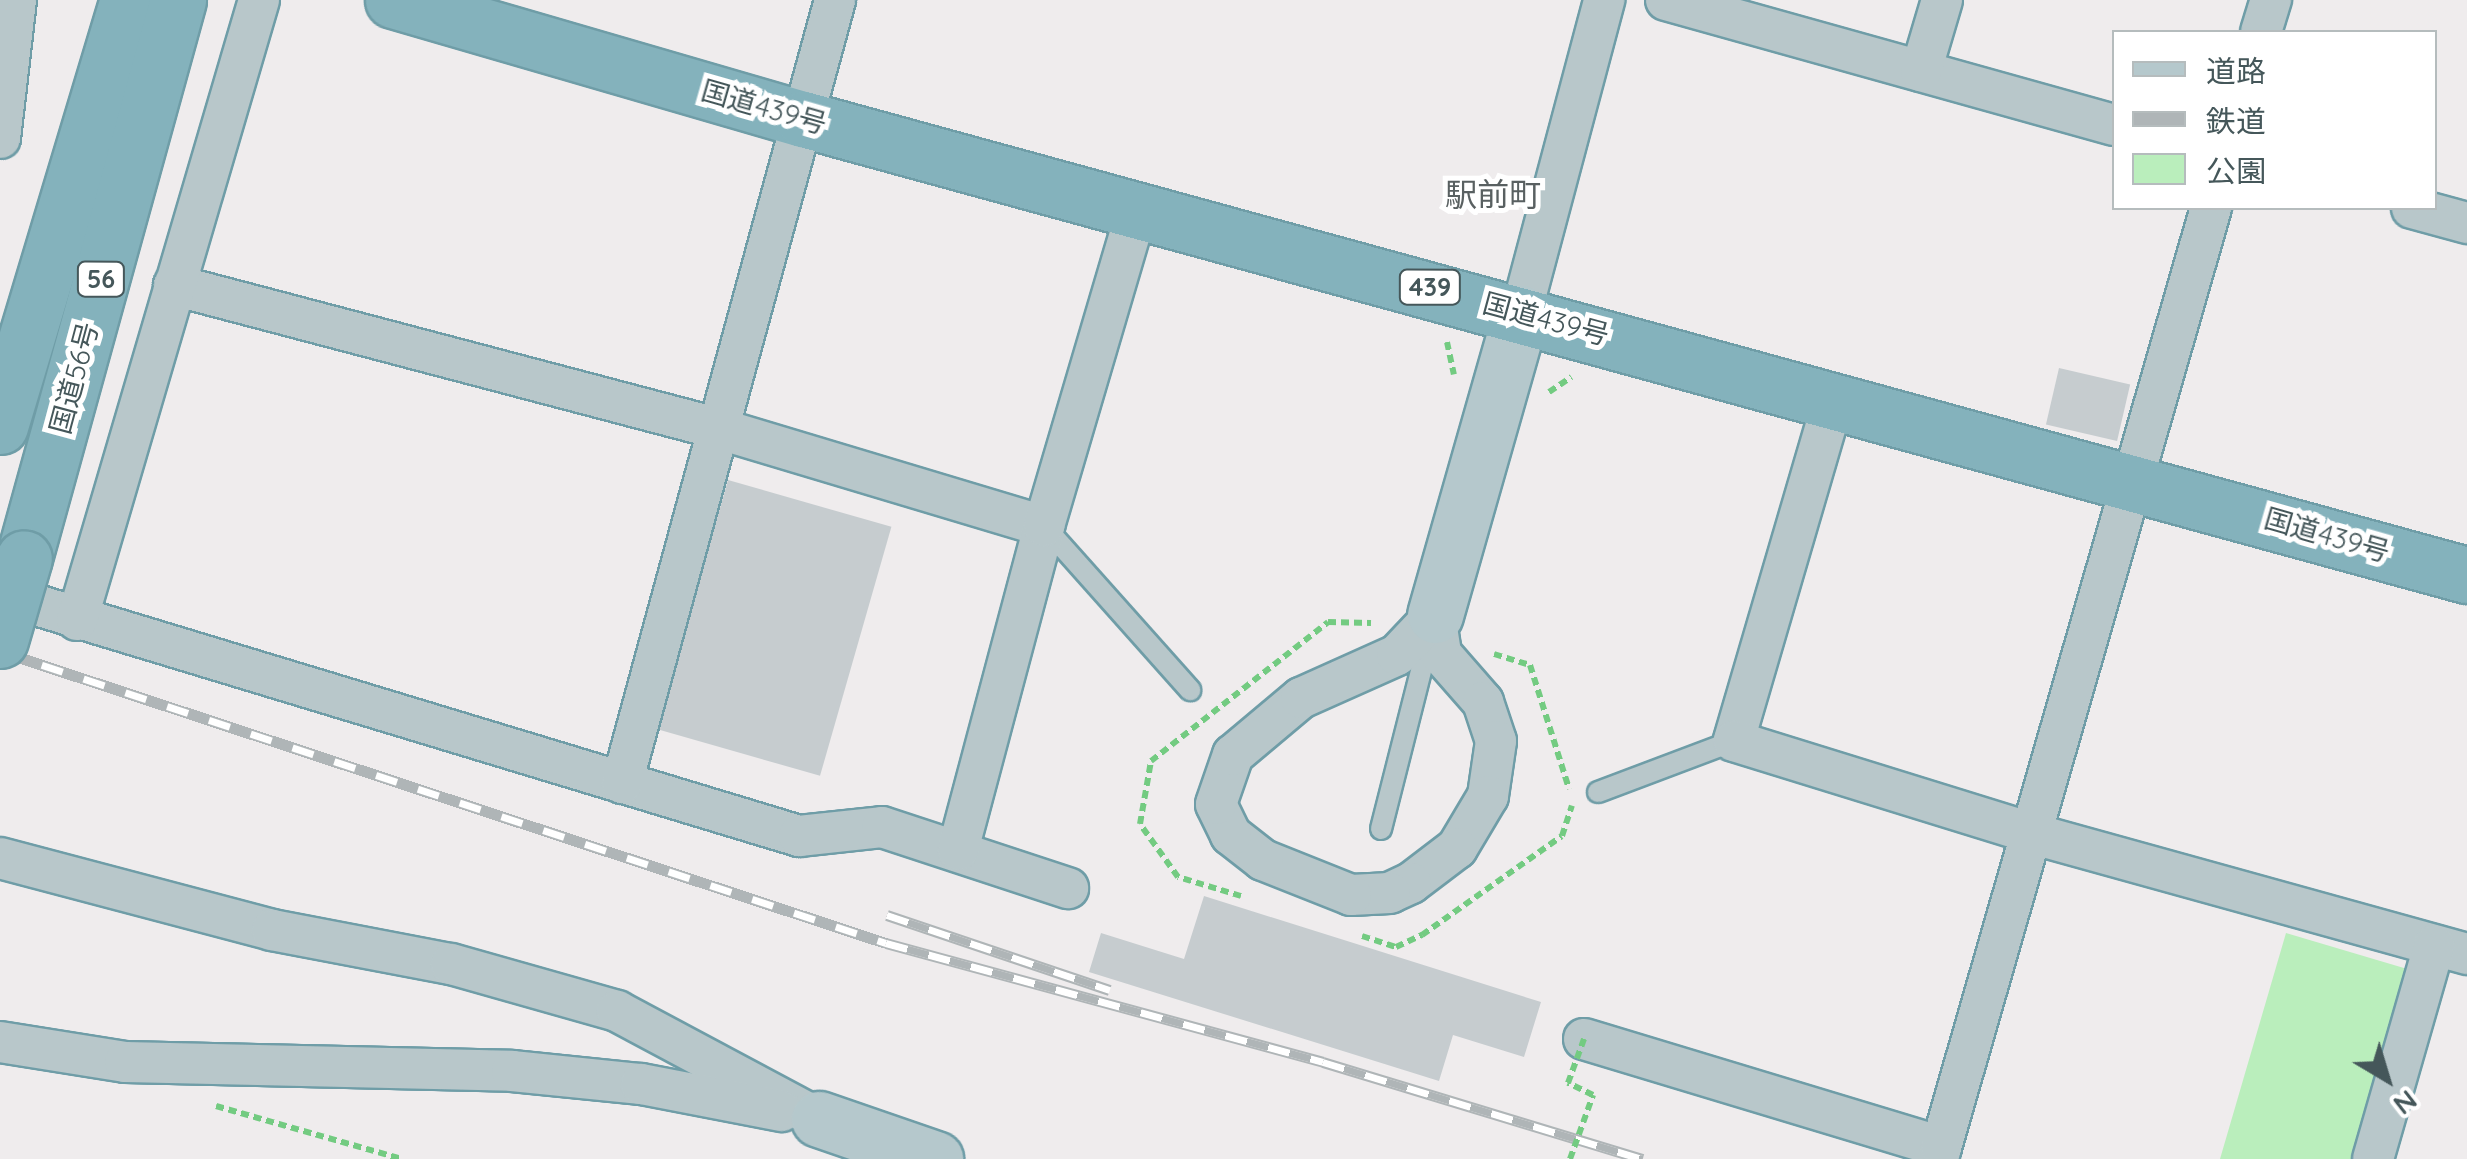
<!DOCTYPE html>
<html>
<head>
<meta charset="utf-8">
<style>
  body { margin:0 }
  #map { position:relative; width:2467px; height:1159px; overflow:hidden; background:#efeced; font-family:Quicksand,"Noto Sans JP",sans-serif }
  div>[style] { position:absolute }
  .green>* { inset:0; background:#baeebc }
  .building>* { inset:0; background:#c6cccf; transform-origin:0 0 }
  .path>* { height:6px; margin-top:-3px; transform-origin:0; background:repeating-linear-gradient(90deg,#73cb81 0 8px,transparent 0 13px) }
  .roads { filter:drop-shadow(2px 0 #6f9da7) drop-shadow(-2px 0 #6f9da7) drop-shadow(0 2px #6f9da7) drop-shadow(0 -2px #6f9da7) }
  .lane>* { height:20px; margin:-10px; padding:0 10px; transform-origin:10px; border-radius:10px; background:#b8c7ca }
  .street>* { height:40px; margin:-20px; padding:0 20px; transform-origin:20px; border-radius:20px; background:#b8c7ca }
  .secondary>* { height:55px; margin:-27.5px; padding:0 27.5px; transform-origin:27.5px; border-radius:27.5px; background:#b5c8cc }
  .highway>* { height:55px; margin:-27.5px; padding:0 27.5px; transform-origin:27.5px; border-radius:27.5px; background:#84b2bc }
  .rail>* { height:11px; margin-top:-5.5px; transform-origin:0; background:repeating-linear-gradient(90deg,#fff 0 22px,#afb5b7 0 44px); box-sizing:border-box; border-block:2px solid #afb5b7 }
  .path-bridge>* { height:6px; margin-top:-3px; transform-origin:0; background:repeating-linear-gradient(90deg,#73cb81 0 8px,transparent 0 13px) }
  .bridges { filter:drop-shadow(2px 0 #6f9da7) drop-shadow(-2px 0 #6f9da7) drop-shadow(0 2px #6f9da7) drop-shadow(0 -2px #6f9da7) }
  .highway-bridge>* { height:55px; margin:-27.5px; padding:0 27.5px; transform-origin:27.5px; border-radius:27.5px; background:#84b2bc }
  span { translate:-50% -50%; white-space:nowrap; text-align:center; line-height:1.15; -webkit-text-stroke:10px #fff; paint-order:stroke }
  .shield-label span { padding:2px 8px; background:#fff; border:2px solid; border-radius:8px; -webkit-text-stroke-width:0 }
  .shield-label { font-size:25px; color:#45575a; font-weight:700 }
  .street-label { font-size:28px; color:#45575a }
  .quarter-label { font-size:32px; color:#596061 }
  .legend { position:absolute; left:2112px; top:30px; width:325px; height:180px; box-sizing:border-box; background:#fff; border:2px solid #b5bcbd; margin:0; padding:12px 18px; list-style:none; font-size:30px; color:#45575a }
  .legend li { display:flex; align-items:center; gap:20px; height:50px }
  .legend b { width:50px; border:2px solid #b5bcbd }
  .north { position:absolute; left:2337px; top:1029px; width:100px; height:100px; -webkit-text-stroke:8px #fff; paint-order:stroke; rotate:142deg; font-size:28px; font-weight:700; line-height:40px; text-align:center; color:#45575a }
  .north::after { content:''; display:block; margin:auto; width:35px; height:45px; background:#45575a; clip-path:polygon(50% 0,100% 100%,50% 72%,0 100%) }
</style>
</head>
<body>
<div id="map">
  <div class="green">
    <div style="clip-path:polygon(2286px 933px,2414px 971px,2358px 1159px,2220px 1159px)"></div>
  </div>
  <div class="building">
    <div style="left:2059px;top:368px;width:73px;height:58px;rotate:13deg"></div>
    <div style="left:728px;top:480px;width:170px;height:259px;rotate:16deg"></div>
    <div style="clip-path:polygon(1204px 896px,1541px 1002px,1524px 1057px,1453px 1035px,1439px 1081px,1089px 972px,1101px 933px,1184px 959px)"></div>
  </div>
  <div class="path">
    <div style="left:1447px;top:342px;width:33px;rotate:78deg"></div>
    <div style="left:1549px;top:392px;width:27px;rotate:-34deg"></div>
    <div style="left:1494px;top:654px;width:38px;rotate:17deg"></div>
    <div style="left:1530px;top:665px;width:130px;rotate:72.5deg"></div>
    <div style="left:1241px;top:896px;width:66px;rotate:-163.2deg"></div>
    <div style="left:1178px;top:877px;width:65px;rotate:-125.6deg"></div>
    <div style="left:1140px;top:824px;width:64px;rotate:-80.1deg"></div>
    <div style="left:1151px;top:761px;width:225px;rotate:-38.1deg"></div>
    <div style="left:1328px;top:622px;width:43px;rotate:1.3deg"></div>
    <div style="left:1362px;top:936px;width:36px;rotate:18deg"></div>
    <div style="left:1396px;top:947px;width:29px;rotate:-25deg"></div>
    <div style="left:1422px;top:935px;width:171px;rotate:-35.3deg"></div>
    <div style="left:1562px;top:836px;width:32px;rotate:-72deg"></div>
    <div style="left:216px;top:1106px;width:193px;rotate:15.9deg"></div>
  </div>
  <div class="roads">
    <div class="lane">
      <div style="left:1044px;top:526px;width:220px;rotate:48.3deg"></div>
      <div style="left:1598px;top:792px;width:145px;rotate:-20.6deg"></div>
      <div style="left:1381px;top:829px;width:199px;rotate:-75.8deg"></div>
    </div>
    <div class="street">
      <div style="left:1666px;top:0;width:465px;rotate:15.6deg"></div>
      <div style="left:2261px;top:32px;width:34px;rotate:-73deg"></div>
      <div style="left:1921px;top:71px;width:74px;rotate:-73.5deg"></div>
      <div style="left:0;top:138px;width:139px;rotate:-83.4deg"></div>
      <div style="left:2412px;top:208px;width:57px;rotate:15.3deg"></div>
      <div style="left:174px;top:285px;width:565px;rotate:14.77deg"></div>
      <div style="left:720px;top:429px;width:338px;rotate:16.7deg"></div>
      <div style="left:1521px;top:313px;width:324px;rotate:-75.1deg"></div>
      <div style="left:1834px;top:398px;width:357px;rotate:106.3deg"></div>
      <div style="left:1734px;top:741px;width:314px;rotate:17.2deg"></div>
      <div style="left:2034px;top:834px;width:449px;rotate:15.5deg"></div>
      <div style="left:0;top:594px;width:835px;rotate:16.85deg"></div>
      <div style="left:799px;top:836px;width:83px;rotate:-6.2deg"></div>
      <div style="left:882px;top:827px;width:196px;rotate:18.2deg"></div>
      <div style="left:1435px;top:615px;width:39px;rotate:81deg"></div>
      <div style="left:1441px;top:654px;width:64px;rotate:48.8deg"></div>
      <div style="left:1483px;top:702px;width:41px;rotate:71.6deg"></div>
      <div style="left:1496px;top:741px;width:56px;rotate:98.3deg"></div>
      <div style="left:1488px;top:796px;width:61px;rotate:120.8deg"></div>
      <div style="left:1457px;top:848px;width:58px;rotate:142.7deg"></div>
      <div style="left:1411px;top:883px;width:23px;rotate:155deg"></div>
      <div style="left:1390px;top:893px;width:39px;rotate:177deg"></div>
      <div style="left:1351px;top:895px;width:95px;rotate:-158.3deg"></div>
      <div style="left:1263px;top:860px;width:41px;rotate:-142deg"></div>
      <div style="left:1231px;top:835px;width:34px;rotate:-116deg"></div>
      <div style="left:1216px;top:804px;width:52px;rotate:-70.9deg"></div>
      <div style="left:1233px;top:755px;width:89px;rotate:-40deg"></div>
      <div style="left:1301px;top:698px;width:105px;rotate:-24.1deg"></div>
      <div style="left:1397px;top:655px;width:55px;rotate:-46.5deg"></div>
      <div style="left:77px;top:620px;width:646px;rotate:-73.64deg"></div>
      <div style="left:622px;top:783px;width:811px;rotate:-74.78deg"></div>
      <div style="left:958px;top:850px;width:335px;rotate:-75.1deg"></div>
      <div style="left:1044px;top:526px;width:334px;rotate:-73.6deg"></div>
      <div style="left:0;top:858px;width:281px;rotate:14.8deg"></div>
      <div style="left:272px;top:930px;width:182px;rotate:10.8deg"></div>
      <div style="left:451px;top:964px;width:173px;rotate:15.8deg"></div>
      <div style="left:617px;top:1011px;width:229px;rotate:28.1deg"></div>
      <div style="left:1584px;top:1039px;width:373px;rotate:16.8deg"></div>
      <div style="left:1941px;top:1147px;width:12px;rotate:104deg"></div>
      <div style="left:0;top:1042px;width:127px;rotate:9.1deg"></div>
      <div style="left:125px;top:1062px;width:387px;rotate:1.3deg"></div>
      <div style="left:512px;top:1071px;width:130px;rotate:5.8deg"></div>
      <div style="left:641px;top:1084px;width:143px;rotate:10.9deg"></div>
      <div style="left:1941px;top:1147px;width:977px;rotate:-73.96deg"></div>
      <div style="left:2373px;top:1159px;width:222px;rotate:-74deg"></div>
    </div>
    <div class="secondary">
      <div style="left:1435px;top:615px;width:314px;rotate:-74.1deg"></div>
      <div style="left:819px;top:1119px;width:123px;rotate:19deg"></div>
    </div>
    <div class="highway">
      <div style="left:393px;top:0;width:427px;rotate:16.2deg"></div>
      <div style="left:803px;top:119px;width:1725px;rotate:15.33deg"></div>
      <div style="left:0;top:426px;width:445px;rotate:-73.3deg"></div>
      <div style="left:24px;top:558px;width:579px;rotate:-74.57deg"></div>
    </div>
  </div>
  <div class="rail">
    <div style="left:0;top:651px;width:933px;rotate:18.24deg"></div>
    <div style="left:886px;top:943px;width:453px;rotate:15.2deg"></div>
    <div style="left:1323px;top:1062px;width:334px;rotate:16.9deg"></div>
    <div style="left:887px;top:915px;width:235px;rotate:18.6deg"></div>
  </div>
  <div class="path-bridge">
    <div style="left:1570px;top:1159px;width:68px;rotate:-70.2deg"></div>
    <div style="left:1593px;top:1095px;width:28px;rotate:-154deg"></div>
    <div style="left:1568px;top:1083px;width:47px;rotate:-70deg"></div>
  </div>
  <div class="bridges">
    <div class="highway-bridge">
      <div style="left:0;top:640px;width:85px;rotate:-73.7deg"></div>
    </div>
  </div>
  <div class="shield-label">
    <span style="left:101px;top:279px">56</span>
    <span style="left:1430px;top:287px">439</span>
  </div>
  <div class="street-label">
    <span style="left:764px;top:107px;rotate:16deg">国道439号</span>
    <span style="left:1546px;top:319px;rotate:15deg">国道439号</span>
    <span style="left:74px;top:378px;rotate:-75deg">国道56号</span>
    <span style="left:2327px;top:535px;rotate:16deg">国道439号</span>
  </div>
  <div class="quarter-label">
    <span style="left:1493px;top:194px">駅前町</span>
  </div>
  <ul class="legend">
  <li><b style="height:12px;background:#b5c8cc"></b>道路</li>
  <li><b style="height:12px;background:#afb5b7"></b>鉄道</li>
  <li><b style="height:28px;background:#baeebc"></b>公園</li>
  </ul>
  <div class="north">N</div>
</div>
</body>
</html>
